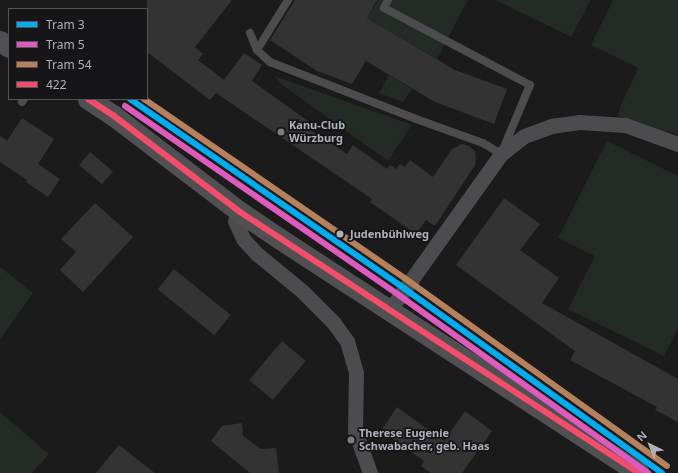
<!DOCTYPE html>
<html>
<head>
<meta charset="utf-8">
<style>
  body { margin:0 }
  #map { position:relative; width:678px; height:473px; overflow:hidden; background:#1b1b1b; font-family:"Noto Sans",sans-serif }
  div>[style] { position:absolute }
  .green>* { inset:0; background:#242a25 }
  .building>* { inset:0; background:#333334; transform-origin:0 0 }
  .service>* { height:8px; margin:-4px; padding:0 4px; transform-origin:4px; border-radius:4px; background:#4c4c4e }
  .minor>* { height:15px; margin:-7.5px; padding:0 7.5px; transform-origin:7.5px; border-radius:7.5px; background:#4c4c4e }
  .secondary>* { height:21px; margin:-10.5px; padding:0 10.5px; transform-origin:10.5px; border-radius:10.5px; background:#505052 }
  .bus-1>* { height:6px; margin:-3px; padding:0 3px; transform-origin:3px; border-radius:3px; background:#f44d6c }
  .tram-1>* { height:6px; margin:-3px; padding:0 3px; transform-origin:3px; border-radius:3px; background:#01adf0 }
  .tram-2>* { height:6px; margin:-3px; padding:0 3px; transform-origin:3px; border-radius:3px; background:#dc5bbd }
  .tram-3>* { height:6px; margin:-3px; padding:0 3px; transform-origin:3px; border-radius:3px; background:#b6815c }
  .dots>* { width:11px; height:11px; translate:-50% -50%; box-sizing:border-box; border:2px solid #161517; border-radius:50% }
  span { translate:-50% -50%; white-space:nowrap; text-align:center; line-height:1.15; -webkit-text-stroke:3.5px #161517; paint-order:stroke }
  .poi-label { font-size:11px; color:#afb1ba; font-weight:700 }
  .left { translate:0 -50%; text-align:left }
  .stop-label { font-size:11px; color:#afb1ba; font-weight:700 }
  .legend { position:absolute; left:8px; top:8px; width:140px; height:92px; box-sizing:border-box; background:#161517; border:1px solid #535358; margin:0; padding:5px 7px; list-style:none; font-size:12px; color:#afb1ba }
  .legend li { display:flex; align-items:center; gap:8px; height:20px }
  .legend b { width:20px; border:1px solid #535358 }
  .north { position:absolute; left:630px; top:425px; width:40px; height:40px; -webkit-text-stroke:3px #161517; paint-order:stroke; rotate:317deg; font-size:11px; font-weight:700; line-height:16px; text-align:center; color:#afb1ba }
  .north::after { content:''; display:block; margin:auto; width:14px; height:18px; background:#afb1ba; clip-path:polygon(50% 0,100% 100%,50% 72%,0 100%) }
</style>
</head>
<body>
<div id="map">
  <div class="green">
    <div style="clip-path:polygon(374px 0,468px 0,437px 59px,367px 18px,377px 2px)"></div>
    <div style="clip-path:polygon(496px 0,591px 0,571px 37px)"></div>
    <div style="clip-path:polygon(613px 0,678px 0,678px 135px,618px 116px,620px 107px,638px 68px,591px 45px)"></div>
    <div style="clip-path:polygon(389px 75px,412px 89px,403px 102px,379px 93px)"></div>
    <div style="clip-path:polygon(274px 76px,393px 118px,412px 125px,388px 161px,281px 84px)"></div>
    <div style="clip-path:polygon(607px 141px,678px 176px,678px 328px,664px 356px,568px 309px,595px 256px,558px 238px)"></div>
    <div style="clip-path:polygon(0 267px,33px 293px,0 340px)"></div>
    <div style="clip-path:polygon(0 412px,49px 454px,32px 473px,0 473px)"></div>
  </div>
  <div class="building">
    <div style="clip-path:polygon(147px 0,232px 0,195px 47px,203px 54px,198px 60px,224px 80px,244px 53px,262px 65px,252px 81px,315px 126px,312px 131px,347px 154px,353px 145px,387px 169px,390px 165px,396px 169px,400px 164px,405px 167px,410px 160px,433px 177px,452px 149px,462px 144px,469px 146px,475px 151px,476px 158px,475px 165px,435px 226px,426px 220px,416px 234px,370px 202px,372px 199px,216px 93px,210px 100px,147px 52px)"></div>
    <div style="clip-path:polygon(295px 0,377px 0,367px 18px,455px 70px,507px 89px,494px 124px,435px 102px,366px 61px,352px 84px,317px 71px,270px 40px)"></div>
    <div style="clip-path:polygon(22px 118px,54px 139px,38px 164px,60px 179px,48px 197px,26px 182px,27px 180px,0 162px,0 136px,7px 141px)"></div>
    <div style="left:90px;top:152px;width:30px;height:17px;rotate:40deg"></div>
    <div style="clip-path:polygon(504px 198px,540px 224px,520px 250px,559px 278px,542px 303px,678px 379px,678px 422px,655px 410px,657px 407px,570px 360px,575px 351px,456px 265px)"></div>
    <div style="clip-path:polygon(95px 203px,133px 237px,83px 292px,60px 270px,76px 252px,61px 239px)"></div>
    <div style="left:174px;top:269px;width:73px;height:26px;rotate:39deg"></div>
    <div style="left:282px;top:341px;width:31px;height:51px;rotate:40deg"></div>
    <div style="clip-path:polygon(397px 407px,444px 441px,465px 411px,492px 431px,462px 473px,431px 473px,421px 466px,424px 461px,381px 431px)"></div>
    <div style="clip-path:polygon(242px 423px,243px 436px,261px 449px,276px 448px,279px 473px,250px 473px,211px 441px,222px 426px)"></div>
    <div style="clip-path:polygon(119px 445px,155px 473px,96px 473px)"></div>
  </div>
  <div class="service">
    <div style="left:250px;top:33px;width:18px;rotate:68deg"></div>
    <div style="left:257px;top:50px;width:18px;rotate:43deg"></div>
    <div style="left:270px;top:62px;width:157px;rotate:21.3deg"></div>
    <div style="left:416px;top:119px;width:71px;rotate:19.7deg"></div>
    <div style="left:483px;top:143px;width:21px;rotate:31deg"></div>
    <div style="left:501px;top:154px;width:75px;rotate:-67.2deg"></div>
    <div style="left:530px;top:85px;width:165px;rotate:-152.2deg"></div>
    <div style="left:384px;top:8px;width:9px;rotate:-63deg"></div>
    <div style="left:257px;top:50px;width:59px;rotate:-58.2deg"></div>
    <div style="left:22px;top:102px;width:4px;rotate:-56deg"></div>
  </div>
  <div class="minor">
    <div style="left:240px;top:212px;width:10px;rotate:119deg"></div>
    <div style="left:235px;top:221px;width:21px;rotate:65deg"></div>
    <div style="left:244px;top:240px;width:19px;rotate:47deg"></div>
    <div style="left:257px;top:254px;width:58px;rotate:39.4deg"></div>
    <div style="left:302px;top:291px;width:44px;rotate:45deg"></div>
    <div style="left:333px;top:322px;width:24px;rotate:54deg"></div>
    <div style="left:347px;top:341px;width:33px;rotate:74deg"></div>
    <div style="left:356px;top:373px;width:58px;rotate:91deg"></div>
    <div style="left:355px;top:431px;width:45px;rotate:70.3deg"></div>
    <div style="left:389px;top:311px;width:193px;rotate:-54.5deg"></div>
    <div style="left:501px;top:154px;width:29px;rotate:-38deg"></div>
    <div style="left:524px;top:136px;width:29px;rotate:-20deg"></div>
    <div style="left:551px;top:126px;width:28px;rotate:-8deg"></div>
    <div style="left:579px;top:122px;width:46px;rotate:3.7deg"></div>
    <div style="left:625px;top:125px;width:56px;rotate:19.7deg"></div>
  </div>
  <div class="secondary">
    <div style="left:0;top:41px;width:11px;rotate:34deg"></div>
    <div style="left:88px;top:99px;width:31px;rotate:33deg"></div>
    <div style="left:114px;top:116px;width:158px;rotate:37.3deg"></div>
    <div style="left:240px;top:212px;width:45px;rotate:34deg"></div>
    <div style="left:277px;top:237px;width:432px;rotate:33.1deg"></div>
  </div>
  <div class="bus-1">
    <div style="left:88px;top:99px;width:31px;rotate:33deg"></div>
    <div style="left:114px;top:116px;width:158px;rotate:37.3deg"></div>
    <div style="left:240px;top:212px;width:477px;rotate:33.2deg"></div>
  </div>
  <div class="tram-1">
    <div style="left:130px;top:99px;width:334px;rotate:34.6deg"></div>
    <div style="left:405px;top:289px;width:316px;rotate:35.6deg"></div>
  </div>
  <div class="tram-2">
    <div style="left:125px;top:106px;width:334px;rotate:34.6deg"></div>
    <div style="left:400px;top:296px;width:305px;rotate:35.5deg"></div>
  </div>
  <div class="tram-3">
    <div style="left:144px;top:99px;width:323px;rotate:34.5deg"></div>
    <div style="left:410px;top:282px;width:316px;rotate:35.6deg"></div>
  </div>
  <div class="dots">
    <div style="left:281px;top:132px;background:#7b7c82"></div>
    <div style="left:340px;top:234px;background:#afb1ba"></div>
    <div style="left:351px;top:440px;background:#7b7c82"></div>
  </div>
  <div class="poi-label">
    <span class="left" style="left:289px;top:132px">Kanu-Club<br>Würzburg</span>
    <span class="left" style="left:359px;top:440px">Therese Eugenie<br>Schwabacher, geb. Haas</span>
  </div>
  <div class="stop-label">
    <span class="left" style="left:350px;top:234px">Judenbühlweg</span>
  </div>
  <ul class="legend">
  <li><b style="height:5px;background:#01adf0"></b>Tram 3</li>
  <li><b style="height:5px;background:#dc5bbd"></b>Tram 5</li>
  <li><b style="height:5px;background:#b6815c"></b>Tram 54</li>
  <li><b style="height:5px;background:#f44d6c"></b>422</li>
  </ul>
  <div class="north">N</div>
</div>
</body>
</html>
